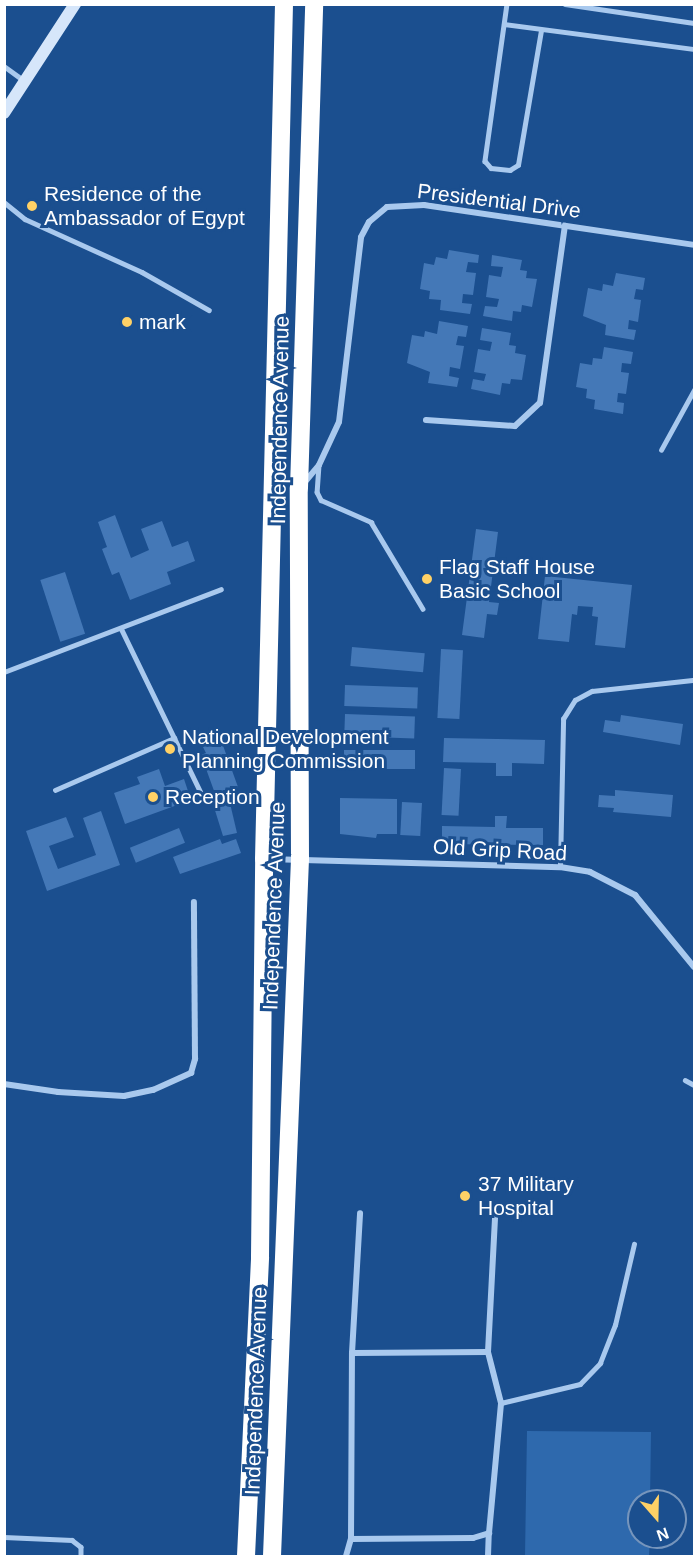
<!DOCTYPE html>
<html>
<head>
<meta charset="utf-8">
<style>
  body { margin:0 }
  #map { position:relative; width:699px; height:1561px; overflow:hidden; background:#1b4f8f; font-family:Arial,sans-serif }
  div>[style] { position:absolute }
  .green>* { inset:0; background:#2e69ad }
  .building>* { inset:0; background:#4478b7; transform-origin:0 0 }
  .lane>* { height:4.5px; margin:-2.25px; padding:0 2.25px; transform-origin:2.25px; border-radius:2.25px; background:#a9c9ee }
  .street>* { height:6px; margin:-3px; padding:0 3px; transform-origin:3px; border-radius:3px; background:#a9c9ee }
  .secondary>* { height:12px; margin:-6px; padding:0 6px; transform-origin:6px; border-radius:6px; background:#d6e6fa }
  .highway>* { height:18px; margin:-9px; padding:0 9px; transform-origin:9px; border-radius:9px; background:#fff }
  .dots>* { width:16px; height:16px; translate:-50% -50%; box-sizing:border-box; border:3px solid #1b4f8f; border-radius:50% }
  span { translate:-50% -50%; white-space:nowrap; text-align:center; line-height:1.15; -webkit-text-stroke:6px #1b4f8f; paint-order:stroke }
  .poi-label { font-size:21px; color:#fff }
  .left { translate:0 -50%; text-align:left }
  .street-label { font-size:21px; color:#fff }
  .frame { position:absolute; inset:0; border:6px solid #fff; pointer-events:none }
  .north { position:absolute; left:627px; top:1489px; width:60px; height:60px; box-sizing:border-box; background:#1b4f8f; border:2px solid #7695bc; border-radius:50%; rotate:160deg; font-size:16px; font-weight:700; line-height:24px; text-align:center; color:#fff }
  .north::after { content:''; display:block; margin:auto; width:21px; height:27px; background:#ffd166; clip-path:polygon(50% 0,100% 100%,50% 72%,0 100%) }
</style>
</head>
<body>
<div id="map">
  <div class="green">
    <div style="clip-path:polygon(527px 1431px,651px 1432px,650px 1501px,639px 1501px,639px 1537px,650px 1537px,649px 1556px,525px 1556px)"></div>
  </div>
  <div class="building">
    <div style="clip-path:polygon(449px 250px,479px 255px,478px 263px,468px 262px,466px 272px,476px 273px,473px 295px,463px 294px,462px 303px,472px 304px,470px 314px,440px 310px,441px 300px,429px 299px,430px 291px,420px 289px,424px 263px,434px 265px,436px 257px,447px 259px)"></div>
    <div style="clip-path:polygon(492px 255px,522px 260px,520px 270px,527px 271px,526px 278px,537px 279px,532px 307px,522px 305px,521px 312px,513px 311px,512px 321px,483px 316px,485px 306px,497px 307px,499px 299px,486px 297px,489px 275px,501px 277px,503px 267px,491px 266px)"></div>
    <div style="clip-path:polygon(616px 273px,645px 278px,643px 290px,636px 289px,634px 299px,641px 300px,638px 322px,629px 320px,628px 329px,636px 330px,634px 340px,605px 335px,606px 325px,583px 316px,588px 288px,602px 291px,603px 284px,613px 286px)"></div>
    <div style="clip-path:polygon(439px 321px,468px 326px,466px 337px,458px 336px,456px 345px,464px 346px,460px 369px,450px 367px,449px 376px,459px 378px,457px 387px,428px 383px,430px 372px,407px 363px,412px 335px,424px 337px,425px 331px,437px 334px)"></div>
    <div style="clip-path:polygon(482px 328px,511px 333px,509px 345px,516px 346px,515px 353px,526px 355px,522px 380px,511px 379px,510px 384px,502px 383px,500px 395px,471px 389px,473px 379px,484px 381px,486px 374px,474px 372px,478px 349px,490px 351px,492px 342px,480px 340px)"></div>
    <div style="clip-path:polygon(604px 347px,633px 352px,631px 364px,622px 363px,621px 372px,629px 373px,626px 394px,618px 393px,617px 402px,624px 403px,623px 414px,594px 409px,595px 400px,586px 398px,587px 389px,576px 387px,580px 363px,592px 365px,593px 358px,602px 359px)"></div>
    <div style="clip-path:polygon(115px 515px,131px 558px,149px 550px,141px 529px,162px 521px,172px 547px,188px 541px,195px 561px,167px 572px,171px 584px,130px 600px,119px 572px,112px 575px,102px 549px,107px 547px,98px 522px)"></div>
    <div style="clip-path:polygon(476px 529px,498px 532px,489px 602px,499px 603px,497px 615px,487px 614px,484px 638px,462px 635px)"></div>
    <div style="left:65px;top:572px;width:65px;height:26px;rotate:72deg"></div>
    <div style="clip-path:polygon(545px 576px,632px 585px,625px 648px,595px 645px,598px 617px,592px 616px,593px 607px,578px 606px,577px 615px,572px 614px,569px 642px,538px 639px)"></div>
    <div style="left:352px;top:647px;width:73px;height:19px;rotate:5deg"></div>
    <div style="left:441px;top:649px;width:22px;height:69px;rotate:3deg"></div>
    <div style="left:345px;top:685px;width:73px;height:21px;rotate:2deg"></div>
    <div style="left:345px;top:714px;width:70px;height:22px;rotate:2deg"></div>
    <div style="clip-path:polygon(621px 715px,683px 724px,680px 745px,603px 732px,605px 720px,620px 722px)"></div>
    <div style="clip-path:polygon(444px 738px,545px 740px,544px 764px,512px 763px,512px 776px,496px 776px,496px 763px,443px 762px)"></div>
    <div style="clip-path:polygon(221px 740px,238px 787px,217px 799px,201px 755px,206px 753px,203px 747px)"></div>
    <div style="left:344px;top:750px;width:71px;height:19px"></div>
    <div style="left:444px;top:768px;width:17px;height:47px;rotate:3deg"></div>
    <div style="clip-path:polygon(159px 769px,165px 786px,184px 779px,191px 800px,125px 824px,114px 793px,140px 784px,137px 777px)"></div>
    <div style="clip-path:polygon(615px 790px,673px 795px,671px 817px,613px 812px,614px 808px,598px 807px,599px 795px,615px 796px)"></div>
    <div style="clip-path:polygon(340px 798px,397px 799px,397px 834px,377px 834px,376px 838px,340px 834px)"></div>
    <div style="clip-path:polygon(229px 799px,237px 833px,223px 836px,213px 804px)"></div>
    <div style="left:402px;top:802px;width:20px;height:33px;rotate:3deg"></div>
    <div style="clip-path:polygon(101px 811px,120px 865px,47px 891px,26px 831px,66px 817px,74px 837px,49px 846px,58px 869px,96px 855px,83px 818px)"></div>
    <div style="clip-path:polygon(495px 816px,507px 816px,506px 828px,543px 828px,543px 845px,442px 844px,442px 826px,495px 827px)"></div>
    <div style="left:179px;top:828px;width:16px;height:53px;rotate:68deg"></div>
    <div style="clip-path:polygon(220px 839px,222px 844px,236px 839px,241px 853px,180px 874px,173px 857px)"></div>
  </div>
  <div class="lane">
    <div style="left:507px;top:4px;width:159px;rotate:98deg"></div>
    <div style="left:485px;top:161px;width:9px;rotate:49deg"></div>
    <div style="left:491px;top:168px;width:19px;rotate:6deg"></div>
    <div style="left:510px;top:170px;width:9px;rotate:-32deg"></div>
    <div style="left:518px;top:165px;width:136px;rotate:-80.3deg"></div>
    <div style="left:565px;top:4px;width:130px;rotate:8.4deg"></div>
    <div style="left:504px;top:24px;width:192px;rotate:7.5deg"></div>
    <div style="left:4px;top:66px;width:24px;rotate:36deg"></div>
    <div style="left:4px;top:202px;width:27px;rotate:39deg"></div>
    <div style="left:25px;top:219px;width:128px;rotate:24.4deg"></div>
    <div style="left:142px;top:272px;width:77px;rotate:29.6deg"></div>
    <div style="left:661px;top:450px;width:68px;rotate:-61.2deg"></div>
    <div style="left:319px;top:465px;width:27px;rotate:94deg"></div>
    <div style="left:317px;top:492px;width:9px;rotate:63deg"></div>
    <div style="left:321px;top:500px;width:55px;rotate:23.7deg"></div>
    <div style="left:371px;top:522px;width:101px;rotate:59.1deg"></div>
    <div style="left:121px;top:628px;width:186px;rotate:64.1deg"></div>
    <div style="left:4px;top:672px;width:232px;rotate:-20.9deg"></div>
    <div style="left:55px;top:790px;width:130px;rotate:-23.6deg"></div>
    <div style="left:560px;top:867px;width:148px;rotate:-88.8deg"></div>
    <div style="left:563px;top:719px;width:22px;rotate:-58deg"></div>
    <div style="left:575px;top:700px;width:19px;rotate:-28deg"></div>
    <div style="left:592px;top:691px;width:103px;rotate:-6.2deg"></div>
    <div style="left:685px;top:1080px;width:10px;rotate:29deg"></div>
    <div style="left:501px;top:1403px;width:81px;rotate:-13.5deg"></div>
    <div style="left:580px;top:1384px;width:29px;rotate:-46deg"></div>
    <div style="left:600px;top:1363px;width:41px;rotate:-68.5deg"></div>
    <div style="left:615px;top:1325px;width:83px;rotate:-76.8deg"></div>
    <div style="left:4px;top:1537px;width:68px;rotate:2.5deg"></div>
    <div style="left:72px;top:1540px;width:11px;rotate:38deg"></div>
    <div style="left:81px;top:1547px;width:9px;rotate:90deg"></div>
  </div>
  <div class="street">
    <div style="left:426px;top:420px;width:89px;rotate:3.9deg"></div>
    <div style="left:515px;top:426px;width:34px;rotate:-43deg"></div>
    <div style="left:540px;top:403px;width:179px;rotate:-82deg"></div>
    <div style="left:304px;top:483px;width:23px;rotate:-50deg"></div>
    <div style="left:319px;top:465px;width:47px;rotate:-65.1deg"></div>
    <div style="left:339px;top:422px;width:186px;rotate:-83.2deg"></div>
    <div style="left:361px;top:237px;width:17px;rotate:-62deg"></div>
    <div style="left:369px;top:222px;width:23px;rotate:-40deg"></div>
    <div style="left:387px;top:207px;width:37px;rotate:-3deg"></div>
    <div style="left:424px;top:205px;width:273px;rotate:8.4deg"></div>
    <div style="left:267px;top:859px;width:293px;rotate:1.6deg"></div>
    <div style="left:560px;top:867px;width:30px;rotate:9deg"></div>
    <div style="left:590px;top:872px;width:51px;rotate:27.1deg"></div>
    <div style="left:635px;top:895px;width:93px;rotate:50.7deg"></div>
    <div style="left:4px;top:1084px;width:55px;rotate:8.4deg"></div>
    <div style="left:58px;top:1092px;width:66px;rotate:3.5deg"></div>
    <div style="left:124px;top:1096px;width:30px;rotate:-12deg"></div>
    <div style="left:153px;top:1090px;width:42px;rotate:-24.1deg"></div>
    <div style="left:191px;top:1073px;width:15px;rotate:-74deg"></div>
    <div style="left:195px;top:1059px;width:157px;rotate:-90.4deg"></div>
    <div style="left:352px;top:1353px;width:136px;rotate:-0.4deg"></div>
    <div style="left:351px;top:1539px;width:122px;rotate:-0.5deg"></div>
    <div style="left:473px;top:1538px;width:17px;rotate:-17deg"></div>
    <div style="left:489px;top:1533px;width:131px;rotate:-84.7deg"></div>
    <div style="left:501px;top:1403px;width:53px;rotate:-104.3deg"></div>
    <div style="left:488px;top:1352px;width:135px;rotate:-87deg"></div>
    <div style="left:346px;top:1556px;width:18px;rotate:-74deg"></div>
    <div style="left:351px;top:1539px;width:186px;rotate:-89.7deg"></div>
    <div style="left:352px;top:1353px;width:140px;rotate:-86.7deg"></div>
    <div style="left:488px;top:1556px;width:23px;rotate:-88deg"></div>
  </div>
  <div class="secondary">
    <div style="left:4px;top:113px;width:130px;rotate:-56.9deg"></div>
  </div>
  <div class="highway">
    <div style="left:246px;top:1556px;width:299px;rotate:-87.3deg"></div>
    <div style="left:260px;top:1257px;width:398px;rotate:-89.4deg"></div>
    <div style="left:264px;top:859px;width:855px;rotate:-88.66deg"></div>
    <div style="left:272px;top:1556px;width:698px;rotate:-87.7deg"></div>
    <div style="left:300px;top:859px;width:371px;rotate:-90.2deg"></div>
    <div style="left:299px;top:488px;width:484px;rotate:-88.2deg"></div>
  </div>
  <div class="dots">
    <div style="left:32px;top:206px;background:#ffd166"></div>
    <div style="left:127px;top:322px;background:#ffd166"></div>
    <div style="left:427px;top:579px;background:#ffd166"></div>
    <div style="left:170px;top:749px;background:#ffd166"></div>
    <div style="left:153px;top:797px;background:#ffd166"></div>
    <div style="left:465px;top:1196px;background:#ffd166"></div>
  </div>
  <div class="poi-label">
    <span class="left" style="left:44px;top:206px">Residence of the<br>Ambassador of Egypt</span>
    <span class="left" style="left:139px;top:322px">mark</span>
    <span class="left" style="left:439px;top:579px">Flag Staff House<br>Basic School</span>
    <span class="left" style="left:182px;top:749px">National Development<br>Planning Commission</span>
    <span class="left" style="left:165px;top:797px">Reception</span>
    <span class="left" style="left:478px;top:1196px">37 Military<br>Hospital</span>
  </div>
  <div class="street-label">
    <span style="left:499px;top:201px;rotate:7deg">Presidential Drive</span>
    <span style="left:280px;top:420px;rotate:-89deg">Independence Avenue</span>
    <span style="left:500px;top:850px;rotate:3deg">Old Grip Road</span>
    <span style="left:274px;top:906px;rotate:-88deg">Independence Avenue</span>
    <span style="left:256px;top:1391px;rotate:-88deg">Independence Avenue</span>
  </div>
  <div class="frame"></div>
  <div class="north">N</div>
</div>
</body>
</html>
